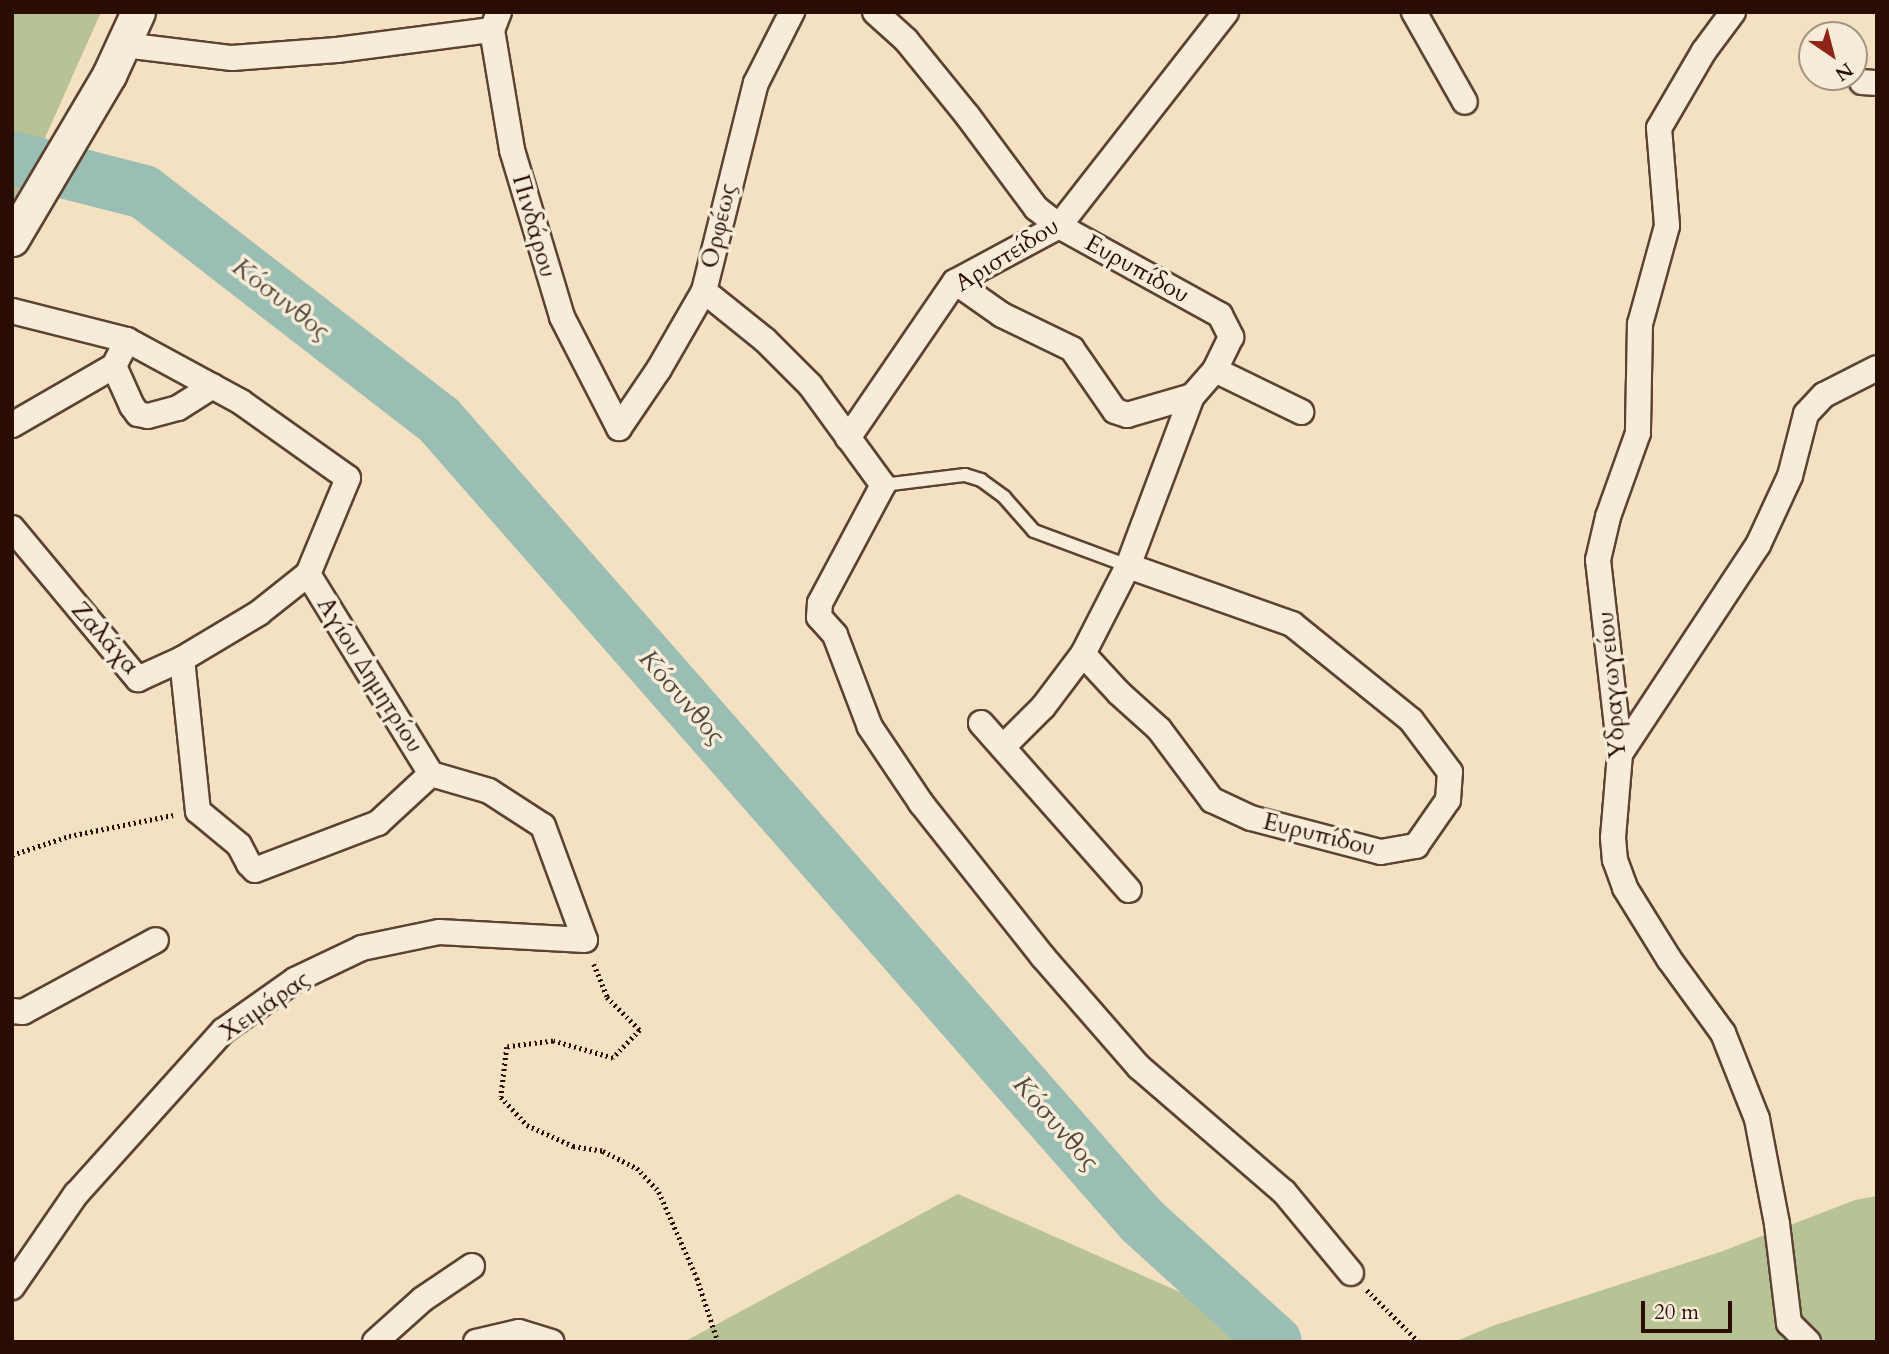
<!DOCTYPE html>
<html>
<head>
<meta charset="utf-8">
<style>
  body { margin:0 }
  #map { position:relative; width:1889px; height:1354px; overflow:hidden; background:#f3e1c2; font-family:Cardo,serif }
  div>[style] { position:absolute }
  .green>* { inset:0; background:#b8c395 }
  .river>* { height:54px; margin:-27px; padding:0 27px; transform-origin:27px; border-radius:27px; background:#9bbeb4 }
  .path>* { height:4.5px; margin-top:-2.25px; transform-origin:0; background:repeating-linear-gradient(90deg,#290d02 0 2px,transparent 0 5.5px) }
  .roads { filter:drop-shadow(2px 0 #5c4232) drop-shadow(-2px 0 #5c4232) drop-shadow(0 2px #5c4232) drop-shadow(0 -2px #5c4232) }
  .service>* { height:12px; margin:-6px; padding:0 6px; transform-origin:6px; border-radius:6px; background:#f7ecd7 }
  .minor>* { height:24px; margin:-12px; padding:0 12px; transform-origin:12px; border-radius:12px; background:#f7ecd7 }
  .secondary>* { height:33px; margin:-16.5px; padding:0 16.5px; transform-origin:16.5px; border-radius:16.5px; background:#f7ecd7 }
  span { translate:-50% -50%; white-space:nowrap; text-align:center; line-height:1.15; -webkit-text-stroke:7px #f7ecd7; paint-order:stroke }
  .street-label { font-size:24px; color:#290d02 }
  .water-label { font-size:26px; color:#514b40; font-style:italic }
  .frame { position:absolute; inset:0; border:14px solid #290d02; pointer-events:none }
  .north { position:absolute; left:1798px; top:21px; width:70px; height:70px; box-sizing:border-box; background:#f7ecd7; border:2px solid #a59382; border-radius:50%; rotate:145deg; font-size:19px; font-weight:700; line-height:28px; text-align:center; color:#290d02 }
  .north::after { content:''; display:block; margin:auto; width:24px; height:32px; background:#8f2418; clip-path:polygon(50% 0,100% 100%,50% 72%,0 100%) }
  .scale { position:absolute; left:1641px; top:1301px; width:91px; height:32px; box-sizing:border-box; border:4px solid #290d02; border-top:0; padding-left:9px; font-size:21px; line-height:24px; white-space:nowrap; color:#290d02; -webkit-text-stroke:5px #f7ecd7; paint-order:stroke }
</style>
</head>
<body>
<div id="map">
  <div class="green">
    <div style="clip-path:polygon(12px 12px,101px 12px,12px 212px)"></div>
    <div style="clip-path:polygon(958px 1194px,1293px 1342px,684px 1342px)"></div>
    <div style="clip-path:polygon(1877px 1196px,1877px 1342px,1454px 1342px,1495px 1325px,1723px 1251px,1855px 1200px)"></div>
  </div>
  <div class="river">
    <div style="left:12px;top:158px;width:136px;rotate:14.4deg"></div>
    <div style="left:144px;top:192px;width:373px;rotate:37.7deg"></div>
    <div style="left:439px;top:420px;width:1064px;rotate:48.73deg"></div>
    <div style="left:1141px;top:1220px;width:181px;rotate:42.3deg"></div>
  </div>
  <div class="path">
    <div style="left:12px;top:855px;width:60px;rotate:-18.4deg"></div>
    <div style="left:69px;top:836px;width:106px;rotate:-11.4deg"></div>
    <div style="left:594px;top:964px;width:35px;rotate:68deg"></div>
    <div style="left:607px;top:997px;width:47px;rotate:45deg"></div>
    <div style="left:640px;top:1030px;width:39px;rotate:134deg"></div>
    <div style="left:613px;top:1058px;width:62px;rotate:-164.2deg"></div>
    <div style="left:553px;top:1041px;width:46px;rotate:172.6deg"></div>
    <div style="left:507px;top:1047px;width:50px;rotate:96.8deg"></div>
    <div style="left:501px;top:1097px;width:38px;rotate:47deg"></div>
    <div style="left:527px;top:1125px;width:51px;rotate:24.5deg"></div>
    <div style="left:573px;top:1146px;width:30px;rotate:9deg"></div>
    <div style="left:603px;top:1151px;width:38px;rotate:27deg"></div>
    <div style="left:637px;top:1168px;width:33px;rotate:47deg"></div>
    <div style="left:659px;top:1192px;width:94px;rotate:66.2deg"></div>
    <div style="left:697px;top:1278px;width:67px;rotate:71.8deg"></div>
    <div style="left:1367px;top:1290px;width:74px;rotate:45deg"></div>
  </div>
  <div class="roads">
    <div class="service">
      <div style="left:883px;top:485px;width:83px;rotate:-7deg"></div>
      <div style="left:965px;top:475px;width:17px;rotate:17deg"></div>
      <div style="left:981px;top:480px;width:29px;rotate:36deg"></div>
      <div style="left:1004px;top:497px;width:45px;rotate:48.6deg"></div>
      <div style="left:1034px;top:531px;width:100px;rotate:20.4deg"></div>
    </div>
    <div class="minor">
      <div style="left:499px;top:12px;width:19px;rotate:111deg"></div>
      <div style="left:492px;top:30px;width:122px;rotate:80.5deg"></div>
      <div style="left:512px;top:150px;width:174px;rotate:73.3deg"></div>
      <div style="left:562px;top:317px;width:125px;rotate:62.8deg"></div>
      <div style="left:619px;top:428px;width:71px;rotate:-55.9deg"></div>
      <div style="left:659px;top:369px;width:90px;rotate:-60deg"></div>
      <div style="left:704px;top:291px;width:214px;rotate:-76deg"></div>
      <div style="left:756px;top:83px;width:80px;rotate:-63.1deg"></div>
      <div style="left:875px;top:12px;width:42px;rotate:42.1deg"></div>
      <div style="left:906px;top:40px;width:97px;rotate:50.9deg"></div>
      <div style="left:967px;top:115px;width:116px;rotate:53.4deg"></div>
      <div style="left:1036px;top:208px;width:29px;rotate:38deg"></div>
      <div style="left:1059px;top:226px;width:184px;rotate:28.9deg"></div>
      <div style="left:1220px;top:315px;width:25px;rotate:63deg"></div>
      <div style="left:1231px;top:337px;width:37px;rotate:116deg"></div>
      <div style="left:1215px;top:370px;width:35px;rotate:131deg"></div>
      <div style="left:1192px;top:396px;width:182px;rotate:110.6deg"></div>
      <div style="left:1128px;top:566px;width:99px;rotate:117.1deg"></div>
      <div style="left:1083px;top:654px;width:66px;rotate:127deg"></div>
      <div style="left:1043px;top:707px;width:57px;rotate:135deg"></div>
      <div style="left:1414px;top:12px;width:103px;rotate:60.5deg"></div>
      <div style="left:1733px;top:12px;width:49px;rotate:126.6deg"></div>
      <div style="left:1704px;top:51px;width:89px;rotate:120.3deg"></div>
      <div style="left:1659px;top:128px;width:98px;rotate:85.3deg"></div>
      <div style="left:1667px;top:226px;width:102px;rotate:105.4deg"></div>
      <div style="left:1640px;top:324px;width:109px;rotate:91.1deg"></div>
      <div style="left:1638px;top:433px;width:89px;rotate:109.7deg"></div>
      <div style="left:1608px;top:517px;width:44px;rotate:103.1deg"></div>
      <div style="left:1598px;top:560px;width:195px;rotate:83.5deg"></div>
      <div style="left:1620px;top:754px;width:84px;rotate:94.8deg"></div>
      <div style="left:1613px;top:838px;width:22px;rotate:85deg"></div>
      <div style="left:1615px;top:860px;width:30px;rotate:70deg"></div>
      <div style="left:1625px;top:888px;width:84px;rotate:58.2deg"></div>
      <div style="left:1669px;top:959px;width:92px;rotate:53.9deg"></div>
      <div style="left:1723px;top:1033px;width:92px;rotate:68.4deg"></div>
      <div style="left:1757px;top:1119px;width:107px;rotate:79.2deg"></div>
      <div style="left:1777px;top:1224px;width:100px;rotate:83.1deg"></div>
      <div style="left:1789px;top:1323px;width:27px;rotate:45deg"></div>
      <div style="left:124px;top:45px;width:109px;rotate:6.9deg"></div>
      <div style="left:232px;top:58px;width:105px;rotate:-4.4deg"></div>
      <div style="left:337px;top:50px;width:156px;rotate:-7.4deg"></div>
      <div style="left:1862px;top:82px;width:15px;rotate:4deg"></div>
      <div style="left:955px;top:282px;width:57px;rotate:35.1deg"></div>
      <div style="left:1002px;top:315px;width:78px;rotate:25.9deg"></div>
      <div style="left:1072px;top:349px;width:75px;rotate:55.3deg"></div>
      <div style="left:1115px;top:411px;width:13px;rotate:18deg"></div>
      <div style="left:1127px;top:415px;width:68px;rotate:-16.3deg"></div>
      <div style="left:704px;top:291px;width:78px;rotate:38.8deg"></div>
      <div style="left:765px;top:340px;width:64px;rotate:45deg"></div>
      <div style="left:810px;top:385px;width:124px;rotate:53.9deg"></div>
      <div style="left:883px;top:485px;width:134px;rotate:118.1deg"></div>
      <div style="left:820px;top:603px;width:14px;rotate:94deg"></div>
      <div style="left:819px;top:617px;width:24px;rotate:48deg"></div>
      <div style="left:835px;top:635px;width:98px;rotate:69.2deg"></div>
      <div style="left:870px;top:727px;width:92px;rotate:56.1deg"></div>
      <div style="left:921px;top:803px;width:196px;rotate:51.6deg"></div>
      <div style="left:1043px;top:957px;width:146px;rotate:48.9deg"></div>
      <div style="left:1139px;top:1067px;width:191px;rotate:40.8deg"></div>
      <div style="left:1284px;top:1192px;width:105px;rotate:50.4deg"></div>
      <div style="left:12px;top:311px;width:119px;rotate:14.2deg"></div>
      <div style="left:127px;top:340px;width:130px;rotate:28.5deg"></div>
      <div style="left:241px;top:402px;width:131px;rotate:35.4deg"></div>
      <div style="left:348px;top:478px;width:104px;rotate:112.6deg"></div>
      <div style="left:308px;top:574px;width:63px;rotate:141.5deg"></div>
      <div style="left:259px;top:613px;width:90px;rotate:149.1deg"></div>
      <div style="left:114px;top:366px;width:44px;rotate:65.8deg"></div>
      <div style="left:132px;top:406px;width:10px;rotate:53deg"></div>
      <div style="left:138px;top:414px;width:10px;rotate:11deg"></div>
      <div style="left:148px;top:416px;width:31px;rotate:-15deg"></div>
      <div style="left:178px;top:408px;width:41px;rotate:-32.2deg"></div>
      <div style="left:1215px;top:370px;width:96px;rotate:26deg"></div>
      <div style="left:12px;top:425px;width:118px;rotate:-30deg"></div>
      <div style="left:114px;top:366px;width:29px;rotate:-63deg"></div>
      <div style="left:848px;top:438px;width:189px;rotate:-55.6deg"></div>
      <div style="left:955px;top:282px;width:118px;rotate:-28.3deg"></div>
      <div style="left:1059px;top:226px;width:271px;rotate:-52deg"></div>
      <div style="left:12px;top:528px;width:197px;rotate:50.2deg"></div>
      <div style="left:138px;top:679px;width:48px;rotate:-24.4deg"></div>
      <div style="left:182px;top:659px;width:153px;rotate:84deg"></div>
      <div style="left:198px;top:811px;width:53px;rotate:39.7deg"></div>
      <div style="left:239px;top:845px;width:21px;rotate:62deg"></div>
      <div style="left:249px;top:864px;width:8px;rotate:45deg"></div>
      <div style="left:255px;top:870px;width:132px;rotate:-20.9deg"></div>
      <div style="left:378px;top:823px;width:72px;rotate:-42.8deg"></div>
      <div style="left:431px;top:774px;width:60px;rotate:16.3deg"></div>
      <div style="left:489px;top:791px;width:64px;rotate:32.9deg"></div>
      <div style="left:543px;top:826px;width:121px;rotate:69.8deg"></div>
      <div style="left:585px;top:940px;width:146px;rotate:-176.9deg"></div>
      <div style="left:439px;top:932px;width:79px;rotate:168.3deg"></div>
      <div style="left:362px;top:948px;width:74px;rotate:154.5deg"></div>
      <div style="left:295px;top:980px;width:88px;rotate:144.7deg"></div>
      <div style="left:223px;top:1031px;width:219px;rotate:132deg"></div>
      <div style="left:76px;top:1194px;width:113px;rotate:124.5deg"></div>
      <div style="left:308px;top:574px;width:235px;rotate:58.4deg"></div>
      <div style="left:1083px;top:654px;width:53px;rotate:47.3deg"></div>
      <div style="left:1119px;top:693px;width:54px;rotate:42deg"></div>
      <div style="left:1159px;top:729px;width:89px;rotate:53.3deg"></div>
      <div style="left:1212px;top:800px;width:43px;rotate:24.8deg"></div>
      <div style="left:1251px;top:818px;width:134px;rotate:14.7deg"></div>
      <div style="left:1381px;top:852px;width:36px;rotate:-10deg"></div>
      <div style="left:1416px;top:846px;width:56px;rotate:-55.2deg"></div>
      <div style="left:1448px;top:800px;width:28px;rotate:-86deg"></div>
      <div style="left:1450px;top:772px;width:65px;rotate:-126.9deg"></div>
      <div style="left:1411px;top:720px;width:153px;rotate:-141.1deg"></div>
      <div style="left:1292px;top:624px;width:174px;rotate:-160.5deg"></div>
      <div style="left:981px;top:723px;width:223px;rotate:48.5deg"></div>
      <div style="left:1620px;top:754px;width:250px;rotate:-56.6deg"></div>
      <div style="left:1758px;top:545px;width:76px;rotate:-65.1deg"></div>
      <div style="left:1790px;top:476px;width:64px;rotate:-75.5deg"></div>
      <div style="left:1806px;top:414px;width:26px;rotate:-47deg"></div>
      <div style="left:1824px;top:395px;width:59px;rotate:-27deg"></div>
      <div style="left:12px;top:1011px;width:11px;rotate:5deg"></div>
      <div style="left:23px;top:1012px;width:151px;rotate:-28.4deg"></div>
      <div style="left:375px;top:1342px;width:64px;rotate:-41.9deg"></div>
      <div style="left:423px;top:1299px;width:59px;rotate:-34deg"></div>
      <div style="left:476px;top:1342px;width:44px;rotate:-13.1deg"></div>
      <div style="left:519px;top:1332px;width:34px;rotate:17deg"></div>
    </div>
    <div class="secondary">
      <div style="left:12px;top:239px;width:191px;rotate:-59.4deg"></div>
      <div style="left:109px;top:75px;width:69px;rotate:-65.3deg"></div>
    </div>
  </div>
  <div class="street-label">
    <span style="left:534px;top:226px;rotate:74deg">Πινδάρου</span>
    <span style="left:719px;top:226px;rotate:-77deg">Ορφέως</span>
    <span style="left:1007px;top:255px;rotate:-32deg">Αριστείδου</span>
    <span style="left:1137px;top:269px;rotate:29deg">Ευρυπίδου</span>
    <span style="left:105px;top:638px;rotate:48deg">Ζαλάχα</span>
    <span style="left:370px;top:675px;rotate:58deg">Αγίου Δημητρίου</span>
    <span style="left:1612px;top:685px;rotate:-95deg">Υδραγωγείου</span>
    <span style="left:1319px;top:835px;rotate:14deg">Ευρυπίδου</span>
    <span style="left:265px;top:1006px;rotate:-35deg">Χειμάρας</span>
  </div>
  <div class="water-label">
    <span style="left:281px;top:299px;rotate:38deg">Κόσυνθος</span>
    <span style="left:682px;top:697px;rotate:49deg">Κόσυνθος</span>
    <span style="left:1056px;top:1123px;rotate:49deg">Κόσυνθος</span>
  </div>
  <div class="frame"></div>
  <div class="north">N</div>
  <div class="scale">20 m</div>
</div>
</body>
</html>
